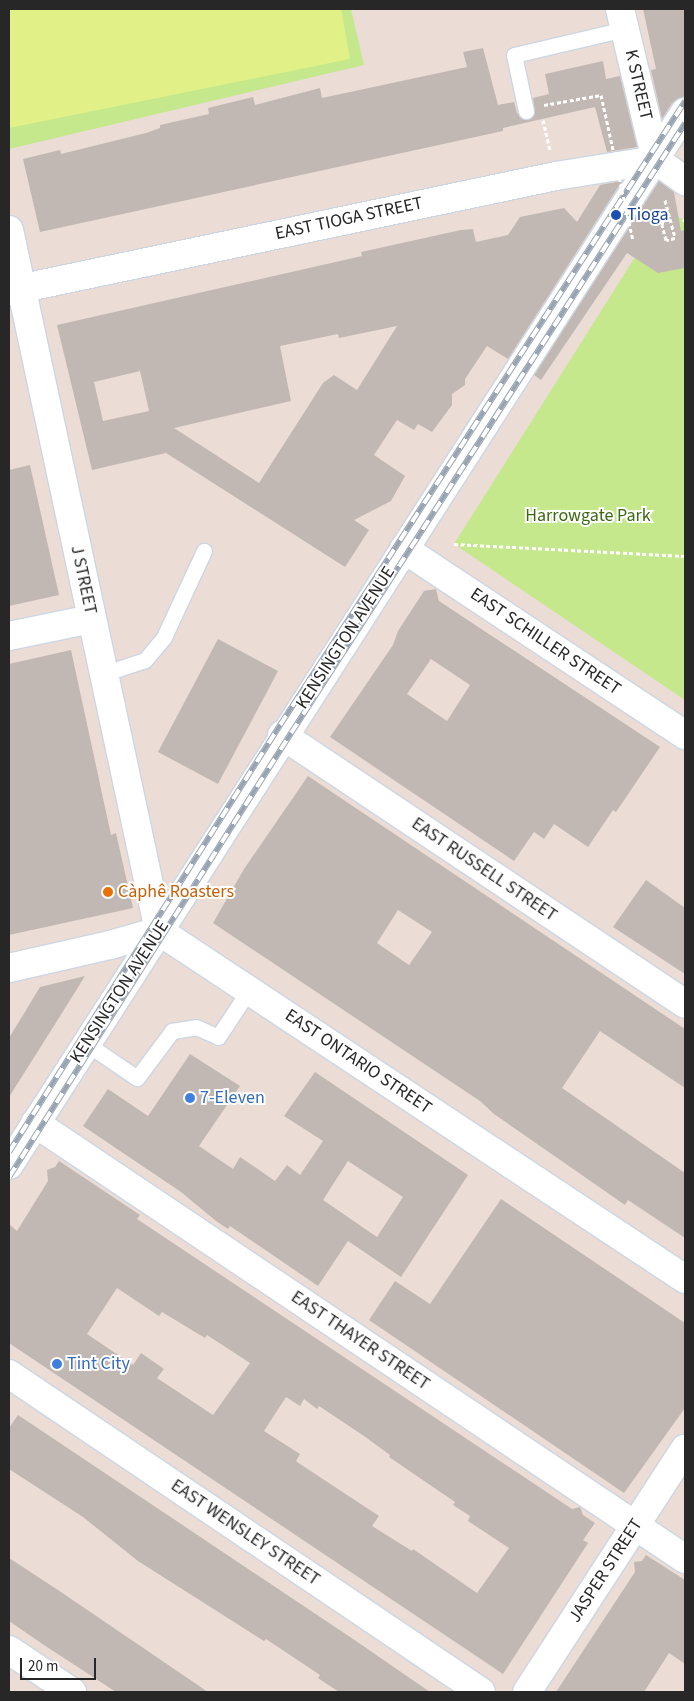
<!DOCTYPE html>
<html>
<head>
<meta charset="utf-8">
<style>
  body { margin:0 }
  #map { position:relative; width:694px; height:1701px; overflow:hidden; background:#ebdcd6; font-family:"Source Sans 3",sans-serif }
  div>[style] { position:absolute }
  .green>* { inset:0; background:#c5e88d }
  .pitch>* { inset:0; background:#e1f187 }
  .building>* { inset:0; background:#c2b8b3; transform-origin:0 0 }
  .path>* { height:3px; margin-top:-1.5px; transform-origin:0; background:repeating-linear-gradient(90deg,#fff 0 4px,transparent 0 6.5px) }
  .roads { filter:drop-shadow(1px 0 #ccd6e2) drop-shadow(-1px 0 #ccd6e2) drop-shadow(0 1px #ccd6e2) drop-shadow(0 -1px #ccd6e2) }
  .service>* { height:15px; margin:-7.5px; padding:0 7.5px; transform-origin:7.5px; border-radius:7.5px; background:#fff }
  .minor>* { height:28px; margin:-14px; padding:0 14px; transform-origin:14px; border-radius:14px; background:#fff }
  .tertiary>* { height:28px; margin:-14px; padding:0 14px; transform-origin:14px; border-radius:14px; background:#fff }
  .rail>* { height:5.5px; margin-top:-2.75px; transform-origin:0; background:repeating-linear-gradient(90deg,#fff 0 11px,#99a4b3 0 22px); box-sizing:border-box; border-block:1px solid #99a4b3 }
  .path-bridge>* { height:3px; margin-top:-1.5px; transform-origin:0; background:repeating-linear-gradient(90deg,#fff 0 4px,transparent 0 6.5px) }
  .dots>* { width:14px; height:14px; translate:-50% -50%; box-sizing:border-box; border:2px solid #fff; border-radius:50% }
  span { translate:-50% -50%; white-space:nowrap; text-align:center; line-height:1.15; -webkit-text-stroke:4px #fff; paint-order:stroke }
  .street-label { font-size:18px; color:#272727 }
  .transit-label { font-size:18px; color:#164399 }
  .left { translate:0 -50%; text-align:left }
  .park-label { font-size:18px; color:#3c6813 }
  .food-label { font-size:18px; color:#c56008 }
  .shop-label { font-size:18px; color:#366cbe }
  .frame { position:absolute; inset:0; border:10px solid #272727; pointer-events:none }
  .scale { position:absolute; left:20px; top:1658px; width:76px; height:22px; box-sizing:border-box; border:2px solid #272727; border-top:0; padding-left:6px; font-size:15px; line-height:18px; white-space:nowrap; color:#272727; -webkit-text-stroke:4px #fff; paint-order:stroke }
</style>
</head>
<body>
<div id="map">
  <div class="green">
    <div style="clip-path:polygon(9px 9px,351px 9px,364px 65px,9px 149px)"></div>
    <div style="clip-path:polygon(666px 208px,685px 221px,685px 700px,454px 544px)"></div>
  </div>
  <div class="pitch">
    <div style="clip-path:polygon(9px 9px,341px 9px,350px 59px,9px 128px)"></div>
  </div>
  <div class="building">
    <div style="clip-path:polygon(643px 9px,685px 9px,685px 96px,672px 103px,662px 119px,651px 70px,656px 69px)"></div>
    <div style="clip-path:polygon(483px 48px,498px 105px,514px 102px,517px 113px,524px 120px,535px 114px,533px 98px,549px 94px,545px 74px,603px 61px,606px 79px,620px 76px,637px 147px,607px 152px,595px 107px,503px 128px,503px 131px,40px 232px,23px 159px,60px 150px,61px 154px,146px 133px,160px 128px,160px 125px,209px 114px,208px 108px,253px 97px,255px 105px,320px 88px,322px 98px,467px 67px,463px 52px)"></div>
    <div style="clip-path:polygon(evenodd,622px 181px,508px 359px,487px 346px,465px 379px,465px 385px,452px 394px,452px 405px,432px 432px,418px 424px,414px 430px,397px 420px,374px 455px,405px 476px,391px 501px,354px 520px,369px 530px,345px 567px,166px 453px,92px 470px,57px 325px,362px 256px,361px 252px,461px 230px,473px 229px,476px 242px,508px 235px,520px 217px,564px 208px,577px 222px,600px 185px,622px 181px,397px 326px,357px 390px,334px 375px,323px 383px,259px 483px,174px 428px,291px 401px,280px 346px,338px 334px,339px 338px,397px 326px,622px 181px,140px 371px,149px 411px,103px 421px,94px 382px,140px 371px)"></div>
    <div style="clip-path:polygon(659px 181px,674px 192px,681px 231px,685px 230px,685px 268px,658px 273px,627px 253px,541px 380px,534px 375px)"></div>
    <div style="clip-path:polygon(30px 465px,59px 595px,9px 606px,9px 470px)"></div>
    <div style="clip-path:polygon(evenodd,436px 589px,439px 601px,660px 747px,616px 812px,613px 810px,588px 847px,554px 824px,544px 839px,534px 832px,514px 861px,330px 737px,393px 645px,398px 631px,424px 591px,436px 589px,431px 659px,470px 685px,447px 721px,407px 694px,431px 659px)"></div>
    <div style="left:218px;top:639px;width:68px;height:128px;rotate:28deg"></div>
    <div style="clip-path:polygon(71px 650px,111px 835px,116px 833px,133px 908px,9px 935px,9px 664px)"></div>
    <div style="clip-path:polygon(evenodd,308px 776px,685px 1029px,685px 1088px,600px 1031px,562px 1088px,685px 1173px,685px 1238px,628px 1200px,625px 1205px,494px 1114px,480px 1101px,213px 923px,244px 869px,308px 776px,398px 910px,432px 932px,409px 965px,377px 943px,398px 910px)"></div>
    <div style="clip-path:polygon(646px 880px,685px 908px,685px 974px,613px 927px)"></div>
    <div style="clip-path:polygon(85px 976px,57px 1021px,9px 1097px,9px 1038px,40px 987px)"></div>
    <div style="clip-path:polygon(evenodd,190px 1054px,240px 1086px,199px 1146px,233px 1169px,240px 1157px,275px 1181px,287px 1165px,300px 1175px,323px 1141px,284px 1116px,315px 1072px,468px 1175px,401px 1277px,348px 1241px,318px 1286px,230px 1226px,228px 1229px,216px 1221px,181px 1192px,83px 1126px,108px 1089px,148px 1116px,190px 1054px,348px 1161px,403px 1197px,377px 1237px,323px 1200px,348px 1161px)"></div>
    <div style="clip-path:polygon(evenodd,59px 1161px,140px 1215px,137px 1219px,572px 1509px,580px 1507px,583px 1515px,595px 1523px,583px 1540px,588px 1543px,503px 1674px,9px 1343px,9px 1224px,17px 1231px,48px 1181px,47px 1170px,55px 1167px,59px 1161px,117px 1288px,159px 1316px,162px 1312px,205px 1338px,207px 1335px,250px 1363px,213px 1415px,157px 1378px,164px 1369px,141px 1353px,133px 1365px,87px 1334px,117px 1288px,59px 1161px,286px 1397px,300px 1406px,304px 1399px,317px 1409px,319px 1406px,364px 1436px,390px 1455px,389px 1457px,455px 1502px,453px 1505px,470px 1516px,468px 1521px,509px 1548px,477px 1593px,413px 1549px,412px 1551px,372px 1526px,379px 1516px,300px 1464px,296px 1461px,300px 1454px,264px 1431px,286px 1397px)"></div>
    <div style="clip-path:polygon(501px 1199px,685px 1323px,685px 1408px,624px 1493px,369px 1320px,395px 1281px,430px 1304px)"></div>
    <div style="clip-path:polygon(18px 1415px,356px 1641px,430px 1692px,339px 1692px,318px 1678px,320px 1675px,266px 1639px,264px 1641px,138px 1561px,83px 1517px,9px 1469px,9px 1428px)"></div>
    <div style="clip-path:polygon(646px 1555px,685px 1580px,685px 1664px,669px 1653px,644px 1692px,556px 1692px,635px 1572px,634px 1562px,642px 1561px)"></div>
    <div style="clip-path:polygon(9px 1558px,58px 1590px,208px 1692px,116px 1692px,44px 1645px,9px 1621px)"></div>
  </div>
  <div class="path">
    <div style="left:544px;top:105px;width:58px;rotate:-10deg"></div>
    <div style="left:543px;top:120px;width:32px;rotate:77deg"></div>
    <div style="left:665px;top:200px;width:39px;rotate:75deg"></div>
    <div style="left:675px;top:238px;width:9px;rotate:167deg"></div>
    <div style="left:666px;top:240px;width:16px;rotate:-105deg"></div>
    <div style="left:662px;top:225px;width:17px;rotate:-77deg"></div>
    <div style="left:683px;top:219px;width:3px;rotate:45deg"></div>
    <div style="left:454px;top:544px;width:231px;rotate:3deg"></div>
  </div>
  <div class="roads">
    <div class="service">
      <div style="left:526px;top:111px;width:57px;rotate:-102.1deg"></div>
      <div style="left:514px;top:55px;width:114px;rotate:-13.2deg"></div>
      <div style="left:103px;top:674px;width:44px;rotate:-18.4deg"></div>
      <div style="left:145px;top:660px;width:30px;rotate:-50deg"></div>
      <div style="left:164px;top:637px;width:95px;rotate:-65.1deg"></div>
      <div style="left:87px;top:1044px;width:60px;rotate:34.2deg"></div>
      <div style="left:137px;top:1078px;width:59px;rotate:-53.3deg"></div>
      <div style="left:172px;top:1031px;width:24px;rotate:-9deg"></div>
      <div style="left:196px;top:1027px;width:24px;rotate:24deg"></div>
      <div style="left:218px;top:1037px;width:56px;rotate:-56.6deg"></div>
    </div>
    <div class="minor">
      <div style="left:620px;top:9px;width:155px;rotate:76.6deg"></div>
      <div style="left:9px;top:230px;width:717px;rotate:77.92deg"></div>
      <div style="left:9px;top:291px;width:559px;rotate:-11.87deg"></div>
      <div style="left:556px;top:176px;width:101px;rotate:-9.1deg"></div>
      <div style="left:656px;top:160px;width:36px;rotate:36deg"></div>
      <div style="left:404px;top:549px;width:337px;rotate:33.5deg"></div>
      <div style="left:9px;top:636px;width:84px;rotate:-11.7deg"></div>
      <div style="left:282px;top:735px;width:485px;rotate:33.7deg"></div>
      <div style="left:159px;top:931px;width:631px;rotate:33.49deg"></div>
      <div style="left:9px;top:968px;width:104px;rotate:-12.8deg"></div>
      <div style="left:110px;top:945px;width:51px;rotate:-15.9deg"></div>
      <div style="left:35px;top:1123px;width:783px;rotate:33.85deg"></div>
      <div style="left:9px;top:1374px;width:569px;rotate:33.97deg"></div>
      <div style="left:9px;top:1650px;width:76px;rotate:33.7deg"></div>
      <div style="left:527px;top:1692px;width:290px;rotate:-57deg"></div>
    </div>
    <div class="tertiary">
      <div style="left:9px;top:1165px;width:1251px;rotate:-57.3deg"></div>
    </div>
  </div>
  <div class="rail">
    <div style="left:9px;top:1152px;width:506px;rotate:-57.6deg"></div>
    <div style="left:280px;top:725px;width:744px;rotate:-57.01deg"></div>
    <div style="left:9px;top:1177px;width:526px;rotate:-57.58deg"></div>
    <div style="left:291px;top:733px;width:726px;rotate:-57.14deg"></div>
  </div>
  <div class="path-bridge">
    <div style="left:601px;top:95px;width:148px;rotate:77.6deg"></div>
  </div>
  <div class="dots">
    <div style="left:616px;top:215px;background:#1a4fb4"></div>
    <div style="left:108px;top:892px;background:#e8710a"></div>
    <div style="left:190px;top:1098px;background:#3f7fe0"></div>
    <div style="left:57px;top:1364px;background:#3f7fe0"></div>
  </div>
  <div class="street-label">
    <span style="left:638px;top:85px;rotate:77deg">K STREET</span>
    <span style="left:349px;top:219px;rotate:-12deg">EAST TIOGA STREET</span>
    <span style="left:83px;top:580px;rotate:78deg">J STREET</span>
    <span style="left:346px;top:638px;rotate:-57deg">KENSINGTON AVENUE</span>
    <span style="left:545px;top:642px;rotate:34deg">EAST SCHILLER STREET</span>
    <span style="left:484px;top:870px;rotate:34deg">EAST RUSSELL STREET</span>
    <span style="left:120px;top:992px;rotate:-57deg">KENSINGTON AVENUE</span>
    <span style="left:358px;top:1062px;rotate:34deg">EAST ONTARIO STREET</span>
    <span style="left:360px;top:1341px;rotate:34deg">EAST THAYER STREET</span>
    <span style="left:245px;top:1533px;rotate:34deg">EAST WENSLEY STREET</span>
    <span style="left:606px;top:1571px;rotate:-57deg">JASPER STREET</span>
  </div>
  <div class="transit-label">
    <span class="left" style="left:627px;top:215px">Tioga</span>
  </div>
  <div class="park-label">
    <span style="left:588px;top:516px">Harrowgate Park</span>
  </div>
  <div class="food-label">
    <span class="left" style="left:118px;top:892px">Càphê Roasters</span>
  </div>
  <div class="shop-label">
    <span class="left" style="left:200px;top:1098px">7-Eleven</span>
    <span class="left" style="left:67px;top:1364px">Tint City</span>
  </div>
  <div class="frame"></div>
  <div class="scale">20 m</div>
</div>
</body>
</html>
